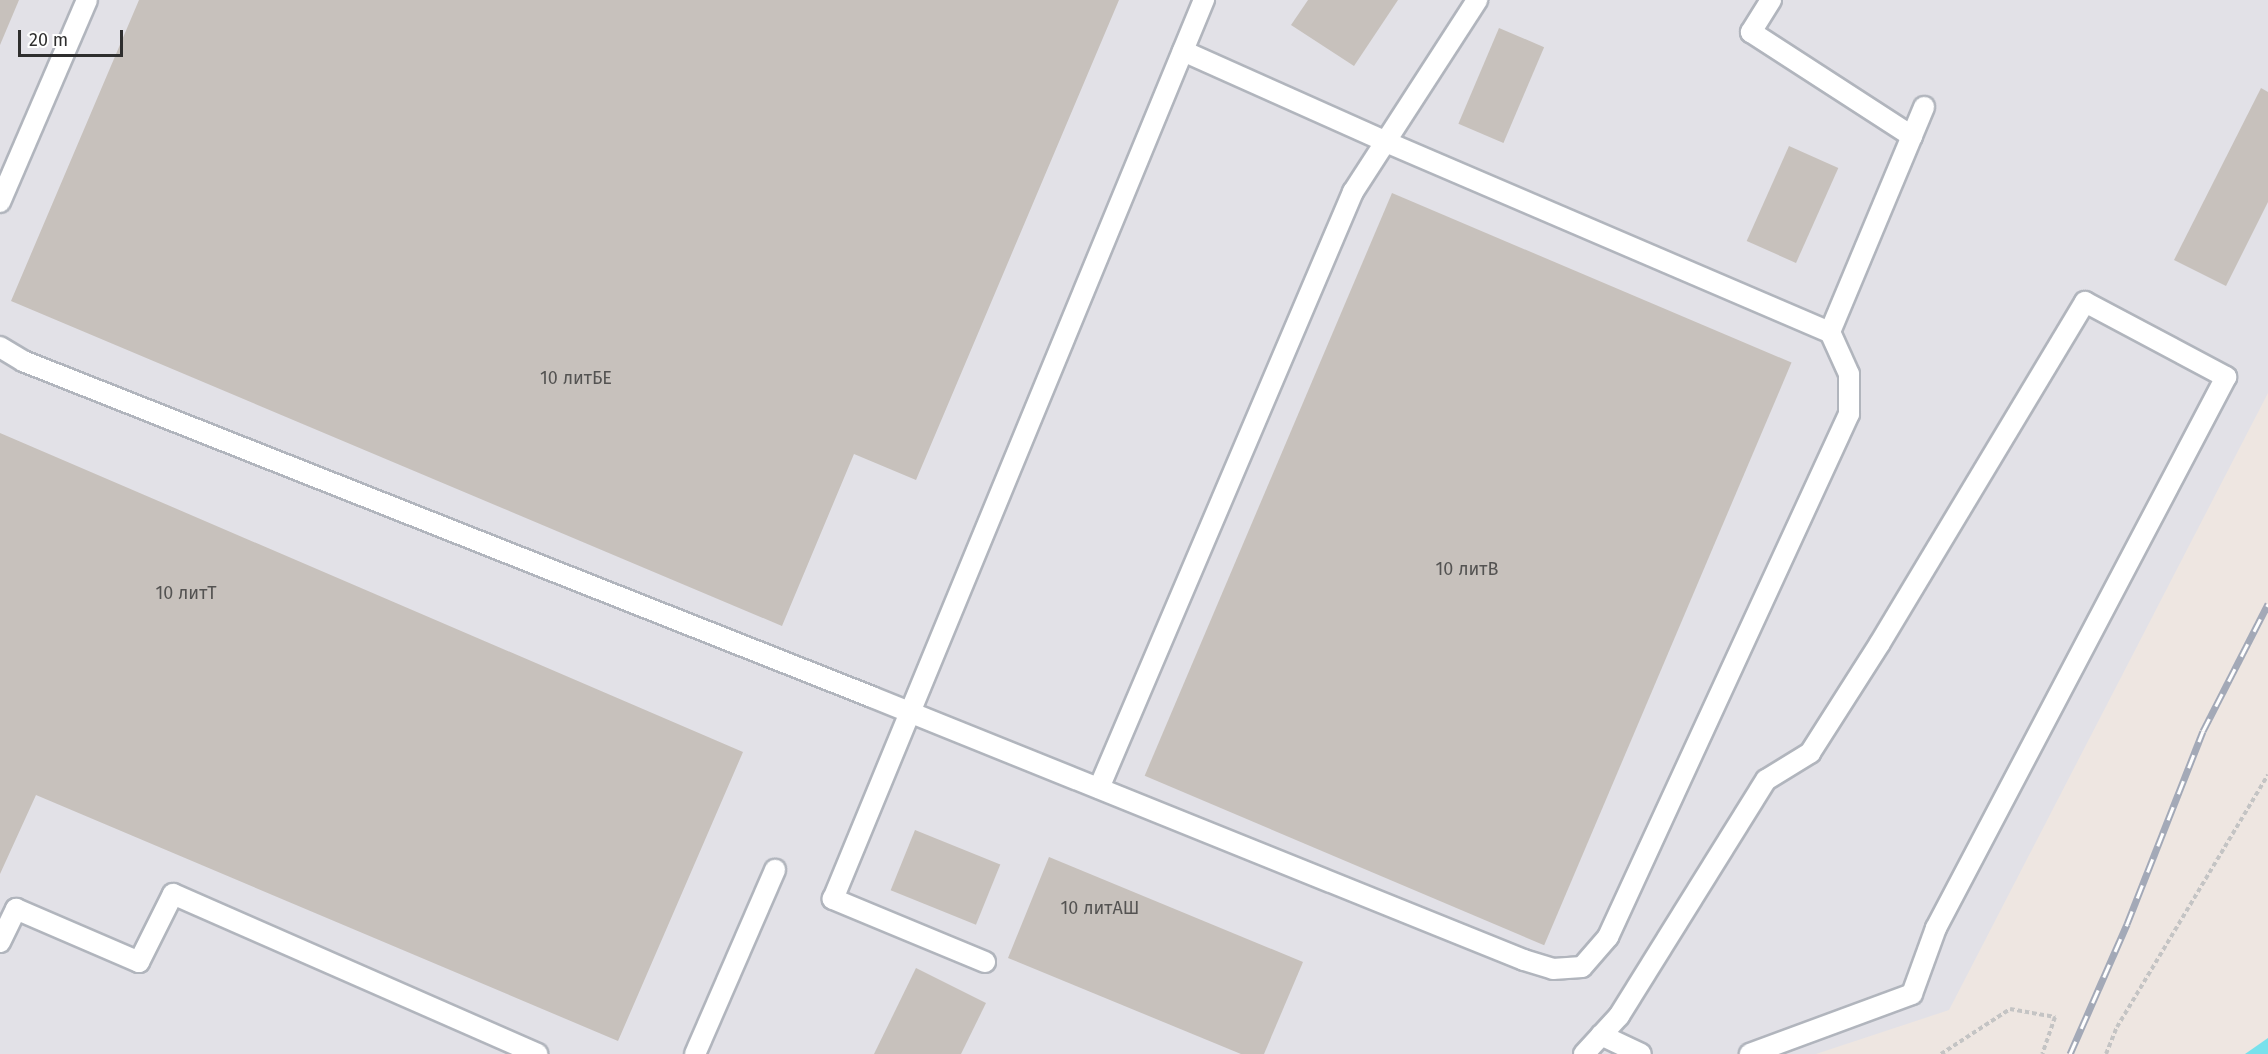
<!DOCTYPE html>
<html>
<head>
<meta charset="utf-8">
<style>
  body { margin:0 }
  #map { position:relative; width:2268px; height:1054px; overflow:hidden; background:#eee6e1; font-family:"Fira Sans",sans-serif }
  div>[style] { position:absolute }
  .industrial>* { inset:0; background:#e2e1e7 }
  .water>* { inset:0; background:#78e1ec }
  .building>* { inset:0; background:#c7c1bc; transform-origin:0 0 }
  .path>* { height:4px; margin-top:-2px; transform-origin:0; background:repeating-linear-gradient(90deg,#c4c4c4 0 4.5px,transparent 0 7.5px) }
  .roads { filter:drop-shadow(2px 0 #b1b5bd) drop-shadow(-2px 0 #b1b5bd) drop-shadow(0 2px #b1b5bd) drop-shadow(0 -2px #b1b5bd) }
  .service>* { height:20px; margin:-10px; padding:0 10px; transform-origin:10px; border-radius:10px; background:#fff }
  .rail>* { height:7px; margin-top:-3.5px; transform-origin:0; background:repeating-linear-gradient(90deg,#fff 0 14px,#a3a9b7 0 28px); box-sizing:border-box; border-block:2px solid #a3a9b7 }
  span { translate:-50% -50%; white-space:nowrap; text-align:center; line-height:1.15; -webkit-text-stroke:6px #fff; paint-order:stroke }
  .number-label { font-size:18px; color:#545352 }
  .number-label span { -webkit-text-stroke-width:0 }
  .scale { position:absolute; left:18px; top:30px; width:105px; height:27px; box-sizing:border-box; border:3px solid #2e2e2e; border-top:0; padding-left:8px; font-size:18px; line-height:21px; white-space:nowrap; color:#2e2e2e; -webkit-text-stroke:4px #fff; paint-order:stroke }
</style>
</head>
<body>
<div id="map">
  <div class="industrial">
    <div style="clip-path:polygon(0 0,2268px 0,2268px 393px,1949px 1010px,1816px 1054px,0 1054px)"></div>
  </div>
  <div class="water">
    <div style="clip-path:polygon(2268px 1038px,2268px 1054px,2245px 1054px)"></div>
  </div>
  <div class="building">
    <div style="clip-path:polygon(0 0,19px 0,0 45px)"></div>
    <div style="clip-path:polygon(139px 0,1119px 0,916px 480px,854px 454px,782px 626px,11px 301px)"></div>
    <div style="clip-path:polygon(1308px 0,1398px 0,1354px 66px,1291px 25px)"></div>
    <div style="left:1499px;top:28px;width:49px;height:104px;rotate:23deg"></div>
    <div style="clip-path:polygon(2261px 88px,2268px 92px,2268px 202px,2226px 286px,2174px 260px)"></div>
    <div style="left:1789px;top:146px;width:54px;height:104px;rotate:24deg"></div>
    <div style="left:1392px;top:193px;width:434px;height:633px;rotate:23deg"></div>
    <div style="clip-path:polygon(0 433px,743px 752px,618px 1041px,36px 795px,0 874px)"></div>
    <div style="left:915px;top:830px;width:92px;height:65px;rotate:22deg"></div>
    <div style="clip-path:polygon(1049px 857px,1303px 962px,1264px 1054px,1241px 1054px,1008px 958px)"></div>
    <div style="clip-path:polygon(916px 968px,986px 1003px,961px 1054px,874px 1054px)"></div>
  </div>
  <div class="path">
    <div style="left:1941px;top:1054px;width:82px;rotate:-33.1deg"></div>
    <div style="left:2010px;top:1009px;width:46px;rotate:10.1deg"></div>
    <div style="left:2055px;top:1017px;width:39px;rotate:109deg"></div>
    <div style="left:2106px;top:1054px;width:29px;rotate:-68deg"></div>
    <div style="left:2117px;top:1027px;width:294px;rotate:-59.1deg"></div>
  </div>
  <div class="roads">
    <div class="service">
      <div style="left:1771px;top:0;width:38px;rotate:122deg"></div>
      <div style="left:1751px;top:32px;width:192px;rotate:32.9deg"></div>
      <div style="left:1183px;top:51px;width:222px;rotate:24.1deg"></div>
      <div style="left:1386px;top:142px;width:483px;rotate:23.2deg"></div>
      <div style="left:0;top:202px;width:220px;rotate:-66.7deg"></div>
      <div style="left:0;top:347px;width:27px;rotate:31deg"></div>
      <div style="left:23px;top:361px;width:913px;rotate:21.59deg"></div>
      <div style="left:872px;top:697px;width:703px;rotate:21.97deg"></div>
      <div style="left:1524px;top:960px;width:30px;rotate:17deg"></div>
      <div style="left:1553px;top:969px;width:29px;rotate:-4deg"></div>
      <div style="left:1582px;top:967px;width:40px;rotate:-49deg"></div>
      <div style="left:1608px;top:937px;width:576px;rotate:-65.26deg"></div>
      <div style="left:1849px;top:414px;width:40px;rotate:-90deg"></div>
      <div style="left:1849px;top:374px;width:46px;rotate:-114.3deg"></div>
      <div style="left:1830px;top:332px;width:244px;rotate:-67.3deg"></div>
      <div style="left:1099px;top:788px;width:648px;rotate:-66.92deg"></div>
      <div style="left:1353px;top:192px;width:229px;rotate:-57.1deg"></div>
      <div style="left:0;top:942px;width:37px;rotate:-64deg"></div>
      <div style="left:16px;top:909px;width:134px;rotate:23.3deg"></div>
      <div style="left:139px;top:962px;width:76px;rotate:-63.4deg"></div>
      <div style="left:173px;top:894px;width:398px;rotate:23.7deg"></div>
      <div style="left:985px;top:962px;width:165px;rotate:-157.5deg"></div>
      <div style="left:833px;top:899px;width:973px;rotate:-67.58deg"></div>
      <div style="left:1601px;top:1035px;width:44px;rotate:25.4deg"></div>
      <div style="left:695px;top:1054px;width:201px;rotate:-66.5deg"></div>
      <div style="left:1584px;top:1054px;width:52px;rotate:-47.4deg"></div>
      <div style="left:1619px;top:1016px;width:278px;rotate:-58.1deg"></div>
      <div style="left:1766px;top:780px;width:52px;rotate:-31.5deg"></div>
      <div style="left:1810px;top:753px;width:130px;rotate:-57.5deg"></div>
      <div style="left:1880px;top:643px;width:398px;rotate:-59deg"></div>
      <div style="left:2085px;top:302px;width:160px;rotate:28deg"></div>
      <div style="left:2226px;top:377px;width:623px;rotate:117.76deg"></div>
      <div style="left:1936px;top:928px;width:70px;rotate:110deg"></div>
      <div style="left:1912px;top:994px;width:173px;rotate:159.7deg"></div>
    </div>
  </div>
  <div class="rail">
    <div style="left:2070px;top:1054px;width:142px;rotate:-66.3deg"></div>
    <div style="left:2127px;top:924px;width:207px;rotate:-68.5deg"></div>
    <div style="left:2203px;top:731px;width:143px;rotate:-62.9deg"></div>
  </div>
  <div class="number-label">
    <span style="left:576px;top:378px">10 литБЕ</span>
    <span style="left:1467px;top:569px">10 литВ</span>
    <span style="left:186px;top:593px">10 литТ</span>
    <span style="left:1100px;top:908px">10 литАШ</span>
  </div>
  <div class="scale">20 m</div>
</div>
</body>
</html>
